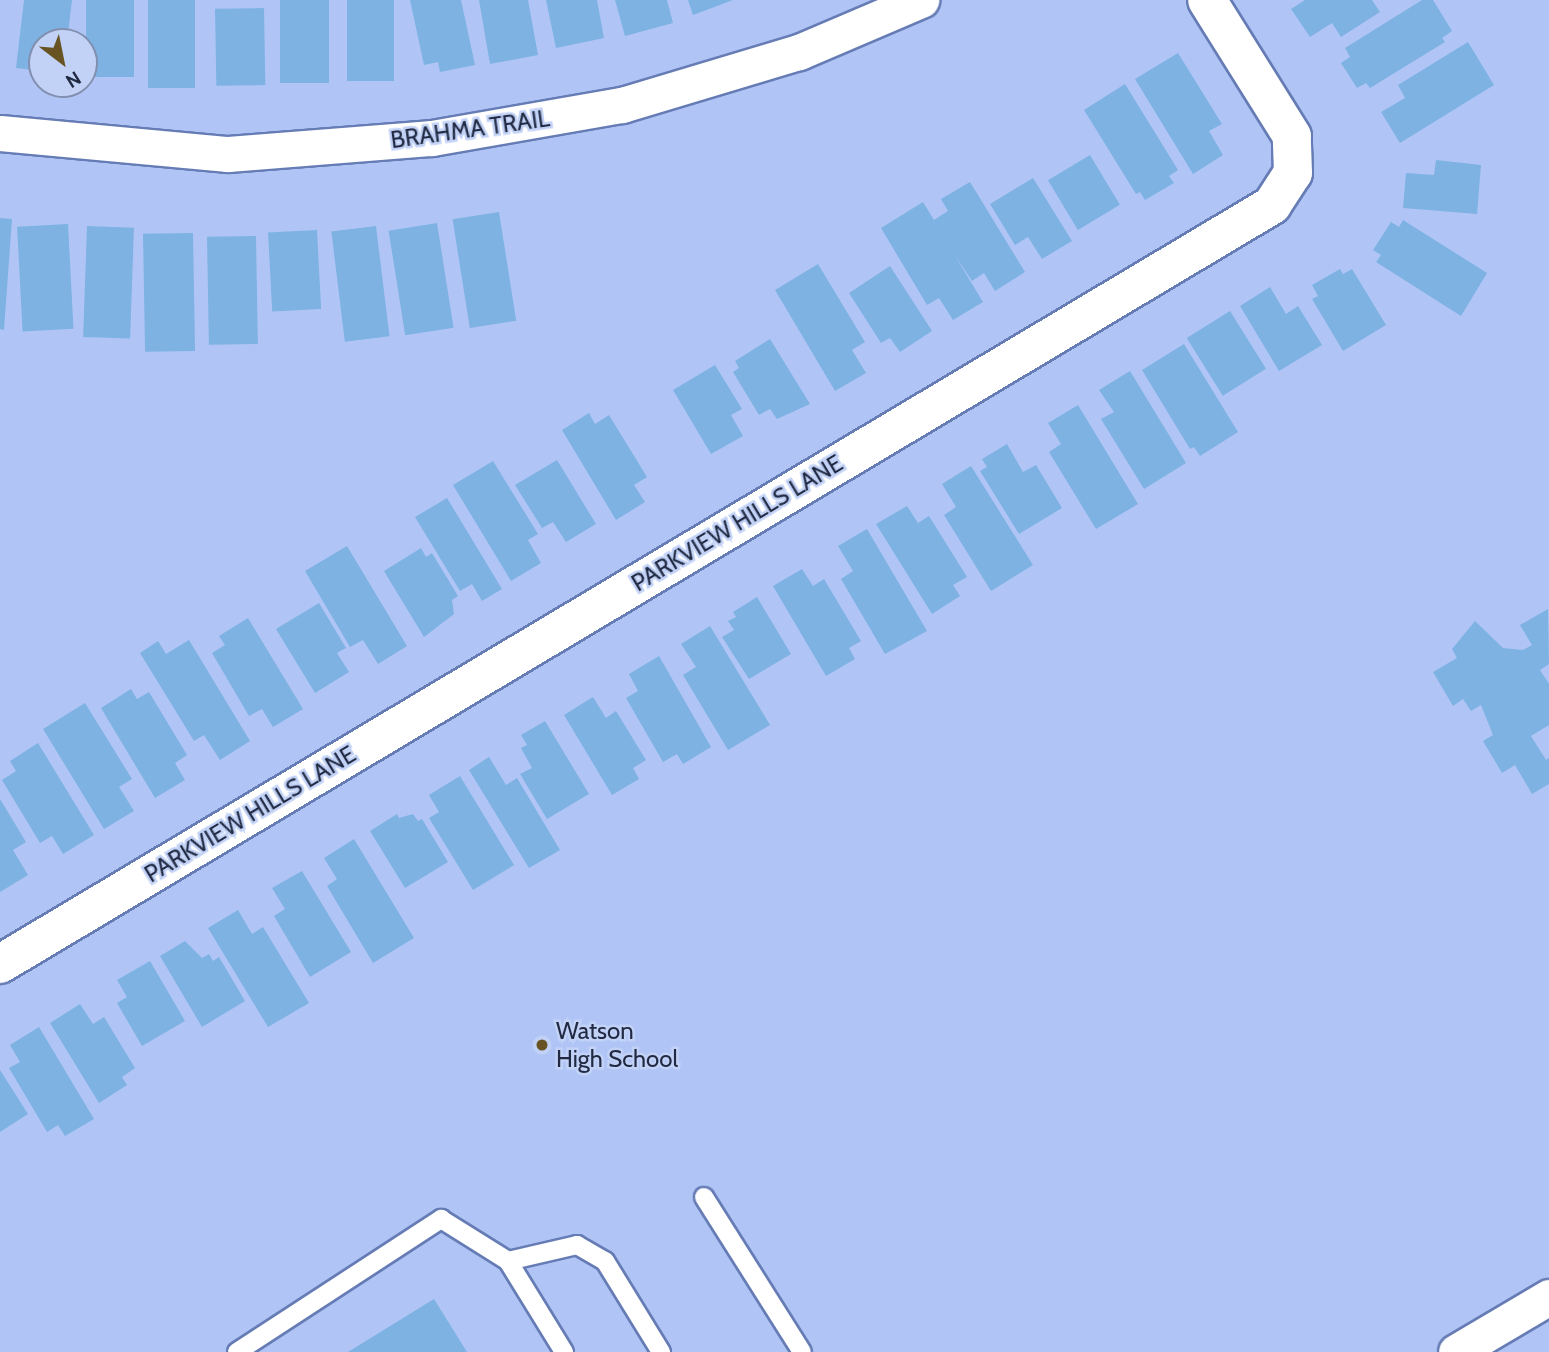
<!DOCTYPE html>
<html>
<head>
<meta charset="utf-8">
<style>
  body { margin:0 }
  #map { position:relative; width:1549px; height:1352px; overflow:hidden; background:#b0c5f6; font-family:Cabin,sans-serif }
  div>[style] { position:absolute }
  .building>* { inset:0; background:#7db2e3; transform-origin:0 0 }
  .roads { filter:drop-shadow(2px 0 #667cb5) drop-shadow(-2px 0 #667cb5) drop-shadow(0 2px #667cb5) drop-shadow(0 -2px #667cb5) }
  .service>* { height:18px; margin:-9px; padding:0 9px; transform-origin:9px; border-radius:9px; background:#fff }
  .minor>* { height:35px; margin:-17.5px; padding:0 17.5px; transform-origin:17.5px; border-radius:17.5px; background:#fff }
  .tertiary>* { height:38px; margin:-19px; padding:0 19px; transform-origin:19px; border-radius:19px; background:#fff }
  .dots>* { width:19px; height:19px; translate:-50% -50%; box-sizing:border-box; border:4px solid #c2d2f7; border-radius:50% }
  span { translate:-50% -50%; white-space:nowrap; text-align:center; line-height:1.15; -webkit-text-stroke:5px #c2d2f7; paint-order:stroke }
  .street-label { font-size:24px; color:#212a42 }
  .poi-label { font-size:24px; color:#212a42 }
  .left { translate:0 -50%; text-align:left }
  .north { position:absolute; left:28px; top:28px; width:70px; height:70px; box-sizing:border-box; background:#c2d2f7; border:2px solid #828faf; border-radius:50%; rotate:148deg; font-size:19px; font-weight:700; line-height:28px; text-align:center; color:#212a42 }
  .north::after { content:''; display:block; margin:auto; width:24px; height:32px; background:#685422; clip-path:polygon(50% 0,100% 100%,50% 72%,0 100%) }
</style>
</head>
<body>
<div id="map">
  <div class="building">
    <div style="clip-path:polygon(24px 0,72px 0,67px 42px,42px 42px,42px 71px,16px 68px)"></div>
    <div style="left:86px;top:0;width:48px;height:77px"></div>
    <div style="left:148px;top:0;width:47px;height:88px"></div>
    <div style="left:280px;top:0;width:49px;height:83px"></div>
    <div style="left:347px;top:0;width:47px;height:81px"></div>
    <div style="clip-path:polygon(410px 0,461px 0,475px 65px,440px 72px,438px 62px,424px 65px)"></div>
    <div style="clip-path:polygon(479px 0,528px 0,538px 55px,490px 64px)"></div>
    <div style="clip-path:polygon(546px 0,597px 0,604px 38px,556px 48px)"></div>
    <div style="clip-path:polygon(615px 0,667px 0,673px 23px,625px 36px)"></div>
    <div style="clip-path:polygon(688px 0,733px 0,693px 15px)"></div>
    <div style="clip-path:polygon(1305px 0,1372px 0,1380px 12px,1341px 37px,1332px 23px,1310px 37px,1291px 9px)"></div>
    <div style="clip-path:polygon(1422px 0,1433px 0,1452px 31px,1442px 38px,1445px 42px,1370px 88px,1366px 83px,1357px 88px,1341px 63px,1350px 57px,1345px 48px)"></div>
    <div style="left:264px;top:8px;width:77px;height:49px;rotate:89deg"></div>
    <div style="clip-path:polygon(1468px 42px,1494px 85px,1400px 143px,1381px 112px,1405px 98px,1398px 85px)"></div>
    <div style="clip-path:polygon(1178px 53px,1222px 124px,1209px 131px,1223px 155px,1193px 174px,1135px 79px)"></div>
    <div style="clip-path:polygon(1125px 84px,1178px 170px,1169px 176px,1174px 183px,1145px 200px,1140px 192px,1136px 194px,1084px 110px)"></div>
    <div style="left:1090px;top:155px;width:58px;height:49px;rotate:59deg"></div>
    <div style="clip-path:polygon(1436px 160px,1481px 165px,1477px 214px,1403px 208px,1406px 173px,1434px 175px)"></div>
    <div style="clip-path:polygon(1033px 178px,1072px 241px,1042px 259px,1028px 237px,1015px 245px,990px 204px)"></div>
    <div style="clip-path:polygon(970px 182px,1025px 272px,995px 291px,984px 273px,972px 281px,954px 254px,983px 302px,953px 320px,939px 298px,927px 305px,881px 228px,923px 202px,934px 220px,948px 211px,941px 199px)"></div>
    <div style="left:499px;top:212px;width:110px;height:47px;rotate:81deg"></div>
    <div style="clip-path:polygon(0 218px,12px 219px,4px 330px,0 329px)"></div>
    <div style="clip-path:polygon(1403px 220px,1487px 273px,1461px 316px,1376px 262px,1381px 255px,1373px 250px,1391px 222px,1399px 227px)"></div>
    <div style="left:437px;top:223px;width:106px;height:49px;rotate:81deg"></div>
    <div style="left:68px;top:224px;width:105px;height:51px;rotate:87deg"></div>
    <div style="left:87px;top:226px;width:47px;height:111px;rotate:2deg"></div>
    <div style="left:376px;top:226px;width:111px;height:45px;rotate:83deg"></div>
    <div style="left:317px;top:230px;width:79px;height:49px;rotate:87deg"></div>
    <div style="left:193px;top:233px;width:118px;height:50px;rotate:89deg"></div>
    <div style="left:256px;top:236px;width:108px;height:49px;rotate:89deg"></div>
    <div style="clip-path:polygon(818px 264px,865px 342px,852px 350px,866px 373px,835px 391px,775px 290px)"></div>
    <div style="clip-path:polygon(890px 266px,932px 331px,900px 352px,890px 338px,881px 343px,849px 293px)"></div>
    <div style="clip-path:polygon(1340px 269px,1343px 274px,1352px 269px,1386px 325px,1343px 351px,1312px 299px,1318px 296px,1312px 285px)"></div>
    <div style="clip-path:polygon(1270px 287px,1286px 314px,1298px 306px,1322px 345px,1279px 371px,1240px 306px)"></div>
    <div style="left:1230px;top:311px;width:68px;height:51px;rotate:58deg"></div>
    <div style="clip-path:polygon(770px 339px,810px 404px,777px 419px,770px 409px,759px 415px,733px 372px,739px 368px,735px 361px)"></div>
    <div style="clip-path:polygon(1184px 344px,1238px 432px,1200px 456px,1194px 447px,1190px 449px,1142px 370px)"></div>
    <div style="clip-path:polygon(715px 365px,742px 409px,731px 415px,743px 436px,711px 454px,673px 390px)"></div>
    <div style="clip-path:polygon(1130px 371px,1186px 463px,1144px 489px,1101px 419px,1114px 412px,1099px 390px)"></div>
    <div style="clip-path:polygon(1078px 405px,1138px 504px,1096px 529px,1049px 452px,1061px 444px,1048px 423px)"></div>
    <div style="clip-path:polygon(589px 413px,595px 424px,609px 415px,647px 477px,634px 485px,645px 502px,616px 520px,562px 430px)"></div>
    <div style="clip-path:polygon(1007px 444px,1023px 472px,1036px 465px,1062px 508px,1019px 534px,980px 471px,987px 467px,982px 459px)"></div>
    <div style="clip-path:polygon(557px 460px,596px 524px,566px 542px,553px 522px,542px 528px,515px 485px)"></div>
    <div style="clip-path:polygon(493px 461px,538px 534px,528px 540px,541px 563px,511px 581px,453px 485px)"></div>
    <div style="clip-path:polygon(971px 466px,1033px 565px,991px 591px,944px 515px,956px 507px,942px 484px)"></div>
    <div style="clip-path:polygon(447px 498px,502px 589px,482px 601px,472px 584px,460px 591px,415px 517px)"></div>
    <div style="clip-path:polygon(907px 506px,918px 523px,929px 516px,967px 577px,953px 585px,960px 596px,932px 614px,876px 524px)"></div>
    <div style="clip-path:polygon(867px 529px,927px 631px,885px 654px,841px 579px,853px 571px,838px 546px)"></div>
    <div style="clip-path:polygon(347px 546px,407px 646px,378px 664px,363px 640px,350px 647px,305px 571px)"></div>
    <div style="clip-path:polygon(421px 548px,426px 557px,432px 553px,458px 596px,452px 600px,454px 614px,424px 637px,384px 571px)"></div>
    <div style="clip-path:polygon(802px 569px,813px 586px,824px 579px,861px 641px,849px 648px,855px 659px,826px 676px,773px 586px)"></div>
    <div style="clip-path:polygon(757px 597px,791px 654px,749px 679px,722px 637px,734px 630px,728px 621px,736px 617px,733px 612px)"></div>
    <div style="clip-path:polygon(319px 603px,346px 648px,337px 653px,349px 672px,315px 693px,276px 629px)"></div>
    <div style="clip-path:polygon(1548px 609px,1549px 664px,1540px 670px,1549px 684px,1549px 725px,1531px 736px,1546px 760px,1549px 758px,1549px 784px,1532px 794px,1515px 765px,1502px 773px,1483px 741px,1493px 735px,1481px 705px,1471px 711px,1463px 699px,1453px 706px,1433px 672px,1457px 658px,1452px 649px,1475px 621px,1503px 648px,1523px 650px,1532px 645px,1520px 625px)"></div>
    <div style="clip-path:polygon(248px 618px,303px 709px,273px 727px,262px 709px,249px 716px,212px 653px,225px 645px,219px 636px)"></div>
    <div style="clip-path:polygon(710px 626px,770px 725px,728px 750px,683px 675px,696px 667px,681px 644px)"></div>
    <div style="clip-path:polygon(189px 640px,250px 741px,220px 760px,204px 735px,194px 741px,140px 653px,158px 641px,166px 654px)"></div>
    <div style="clip-path:polygon(659px 656px,711px 747px,683px 764px,677px 754px,663px 762px,626px 698px,638px 691px,629px 674px)"></div>
    <div style="clip-path:polygon(131px 689px,137px 699px,149px 692px,187px 755px,175px 763px,185px 780px,155px 798px,101px 708px)"></div>
    <div style="clip-path:polygon(593px 697px,606px 718px,616px 711px,646px 760px,633px 768px,639px 779px,612px 795px,564px 715px)"></div>
    <div style="clip-path:polygon(85px 703px,132px 779px,119px 787px,134px 811px,104px 829px,43px 729px)"></div>
    <div style="clip-path:polygon(545px 721px,589px 794px,547px 819px,520px 774px,532px 768px,521px 748px,527px 745px,521px 735px)"></div>
    <div style="clip-path:polygon(38px 743px,94px 835px,63px 854px,52px 836px,40px 843px,2px 780px,16px 771px,10px 761px)"></div>
    <div style="clip-path:polygon(489px 757px,506px 785px,517px 778px,560px 850px,529px 868px,469px 770px)"></div>
    <div style="clip-path:polygon(460px 776px,514px 865px,473px 890px,429px 818px,439px 812px,429px 795px)"></div>
    <div style="clip-path:polygon(0 799px,26px 842px,13px 850px,28px 875px,0 892px)"></div>
    <div style="clip-path:polygon(397px 814px,399px 818px,413px 814px,418px 821px,422px 819px,448px 862px,405px 888px,370px 831px)"></div>
    <div style="clip-path:polygon(354px 839px,414px 938px,373px 963px,327px 886px,337px 879px,324px 858px)"></div>
    <div style="clip-path:polygon(302px 871px,351px 952px,310px 977px,274px 916px,285px 909px,272px 888px)"></div>
    <div style="clip-path:polygon(238px 910px,252px 934px,263px 927px,309px 1003px,268px 1027px,208px 928px)"></div>
    <div style="clip-path:polygon(185px 941px,202px 958px,209px 954px,213px 961px,219px 957px,245px 1001px,202px 1027px,160px 956px)"></div>
    <div style="clip-path:polygon(150px 961px,185px 1021px,142px 1046px,117px 1003px,127px 997px,117px 980px)"></div>
    <div style="clip-path:polygon(80px 1004px,93px 1024px,104px 1017px,135px 1068px,122px 1077px,127px 1085px,99px 1103px,50px 1023px)"></div>
    <div style="clip-path:polygon(39px 1027px,94px 1119px,65px 1136px,58px 1125px,47px 1132px,9px 1068px,20px 1062px,10px 1045px)"></div>
    <div style="clip-path:polygon(0 1070px,28px 1114px,0 1132px)"></div>
    <div style="clip-path:polygon(434px 1299px,467px 1352px,348px 1352px)"></div>
  </div>
  <div class="roads">
    <div class="service">
      <div style="left:704px;top:1197px;width:183px;rotate:57.7deg"></div>
      <div style="left:508px;top:1261px;width:71px;rotate:-13.1deg"></div>
      <div style="left:577px;top:1245px;width:32px;rotate:30deg"></div>
      <div style="left:605px;top:1261px;width:107px;rotate:58.4deg"></div>
      <div style="left:237px;top:1352px;width:244px;rotate:-33.1deg"></div>
      <div style="left:441px;top:1219px;width:79px;rotate:32.1deg"></div>
      <div style="left:508px;top:1261px;width:107px;rotate:58.4deg"></div>
    </div>
    <div class="minor">
      <div style="left:0;top:133px;width:229px;rotate:5.3deg"></div>
      <div style="left:228px;top:154px;width:205px;rotate:-4.5deg"></div>
      <div style="left:432px;top:138px;width:193px;rotate:-9.9deg"></div>
      <div style="left:622px;top:105px;width:185px;rotate:-16.7deg"></div>
      <div style="left:799px;top:52px;width:133px;rotate:-23.1deg"></div>
      <div style="left:1456px;top:1352px;width:108px;rotate:-30.6deg"></div>
    </div>
    <div class="tertiary">
      <div style="left:0;top:964px;width:1481px;rotate:-30.82deg"></div>
      <div style="left:1272px;top:205px;width:38px;rotate:-57deg"></div>
      <div style="left:1293px;top:173px;width:37px;rotate:-92deg"></div>
      <div style="left:1292px;top:136px;width:160px;rotate:-122deg"></div>
    </div>
  </div>
  <div class="dots">
    <div style="left:542px;top:1045px;background:#685422"></div>
  </div>
  <div class="street-label">
    <span style="left:470px;top:129px;rotate:-8deg">BRAHMA TRAIL</span>
    <span style="left:737px;top:523px;rotate:-31deg">PARKVIEW HILLS LANE</span>
    <span style="left:250px;top:814px;rotate:-31deg">PARKVIEW HILLS LANE</span>
  </div>
  <div class="poi-label">
    <span class="left" style="left:556px;top:1045px">Watson<br>High School</span>
  </div>
  <div class="north">N</div>
</div>
</body>
</html>
